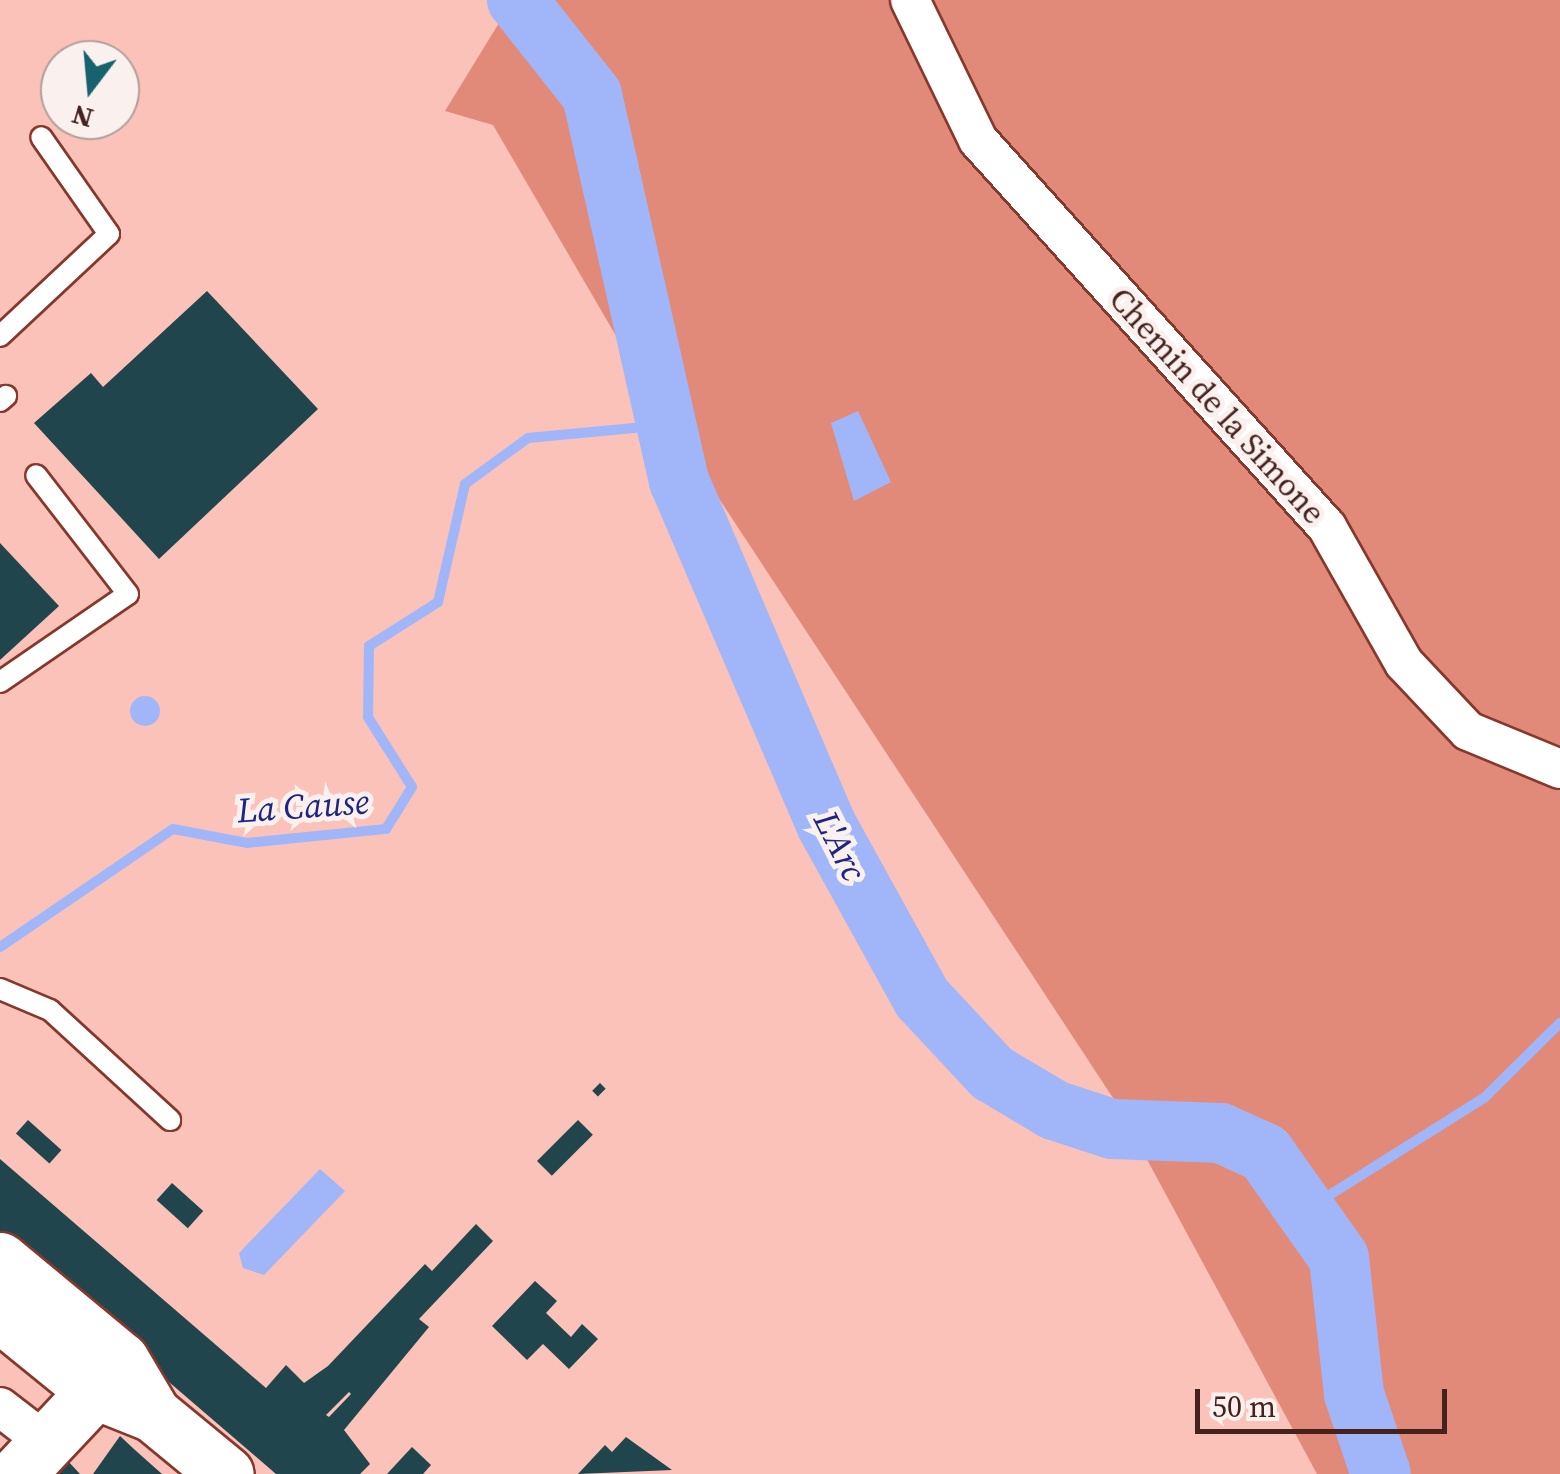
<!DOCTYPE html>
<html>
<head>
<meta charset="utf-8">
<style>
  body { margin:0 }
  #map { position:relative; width:1560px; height:1474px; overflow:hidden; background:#fac2b8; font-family:"Source Serif 4",serif }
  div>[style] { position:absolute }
  .green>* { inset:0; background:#e28a7a }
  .water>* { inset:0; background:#a1b6f8 }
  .round { border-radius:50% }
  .stream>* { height:10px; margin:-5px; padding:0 5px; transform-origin:5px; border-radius:5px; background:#a1b6f8 }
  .river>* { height:60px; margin:-30px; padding:0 30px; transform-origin:30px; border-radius:30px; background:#a1b6f8 }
  .building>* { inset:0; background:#20454c; transform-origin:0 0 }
  .roads { filter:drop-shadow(2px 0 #86382c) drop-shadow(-2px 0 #86382c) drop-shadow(0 2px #86382c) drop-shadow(0 -2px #86382c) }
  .lane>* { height:20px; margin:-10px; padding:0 10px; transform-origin:10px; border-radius:10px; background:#fff }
  .street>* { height:38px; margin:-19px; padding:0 19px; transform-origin:19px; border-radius:19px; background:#fff }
  .secondary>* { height:55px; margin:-27.5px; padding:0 27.5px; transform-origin:27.5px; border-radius:27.5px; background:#fff }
  .primary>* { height:55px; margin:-27.5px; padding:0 27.5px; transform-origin:27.5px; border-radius:27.5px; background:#fff }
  span { translate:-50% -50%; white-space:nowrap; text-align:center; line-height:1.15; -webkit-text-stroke:10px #faf0ee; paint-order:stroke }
  .street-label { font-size:32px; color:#45221c }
  .water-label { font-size:35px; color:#1d2582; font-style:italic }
  .north { position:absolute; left:40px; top:40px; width:100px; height:100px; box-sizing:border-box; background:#faf0ee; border:2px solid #b29e9a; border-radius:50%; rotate:196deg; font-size:28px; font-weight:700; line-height:40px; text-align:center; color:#45221c }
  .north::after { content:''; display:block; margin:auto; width:35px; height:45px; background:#16626e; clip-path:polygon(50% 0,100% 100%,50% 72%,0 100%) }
  .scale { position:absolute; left:1195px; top:1389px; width:252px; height:45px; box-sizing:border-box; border:5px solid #45221c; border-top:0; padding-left:12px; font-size:30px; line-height:35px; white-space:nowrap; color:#45221c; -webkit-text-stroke:8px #faf0ee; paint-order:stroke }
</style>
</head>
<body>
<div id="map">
  <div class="green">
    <div style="clip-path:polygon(513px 0,1560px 0,1560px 1474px,1317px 1474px,1117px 1104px,647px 389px,493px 125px,445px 111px)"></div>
  </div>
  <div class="water">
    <div style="clip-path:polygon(858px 411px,891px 482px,854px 501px,831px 423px)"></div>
    <div class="round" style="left:130px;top:696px;width:30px;height:30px"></div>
    <div style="clip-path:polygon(320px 1169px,345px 1191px,264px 1275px,243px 1268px,239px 1253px)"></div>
  </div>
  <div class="stream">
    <div style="left:0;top:947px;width:209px;rotate:-34.3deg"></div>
    <div style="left:173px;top:829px;width:75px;rotate:10.7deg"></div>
    <div style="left:247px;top:843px;width:140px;rotate:-5.8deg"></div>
    <div style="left:386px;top:829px;width:49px;rotate:-58.2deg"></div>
    <div style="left:412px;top:787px;width:83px;rotate:-122.2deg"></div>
    <div style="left:368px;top:717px;width:71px;rotate:-89.2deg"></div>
    <div style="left:369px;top:646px;width:82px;rotate:-32.5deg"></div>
    <div style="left:438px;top:602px;width:121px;rotate:-77.1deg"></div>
    <div style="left:465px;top:484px;width:78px;rotate:-36.1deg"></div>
    <div style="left:528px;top:438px;width:138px;rotate:-5.4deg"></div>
    <div style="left:1309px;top:1208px;width:207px;rotate:-32.2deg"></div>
    <div style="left:1484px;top:1098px;width:107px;rotate:-44.6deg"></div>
  </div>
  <div class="river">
    <div style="left:517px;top:0;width:121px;rotate:51.7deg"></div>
    <div style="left:592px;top:95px;width:396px;rotate:77.3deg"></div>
    <div style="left:679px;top:481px;width:375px;rotate:66.8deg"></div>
    <div style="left:827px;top:826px;width:196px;rotate:61.1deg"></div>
    <div style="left:922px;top:998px;width:103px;rotate:47deg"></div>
    <div style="left:992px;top:1073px;width:72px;rotate:30.8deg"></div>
    <div style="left:1054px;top:1110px;width:61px;rotate:18.1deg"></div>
    <div style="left:1112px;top:1129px;width:109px;rotate:2.1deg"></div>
    <div style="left:1221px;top:1133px;width:48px;rotate:24.4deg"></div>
    <div style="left:1265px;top:1153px;width:128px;rotate:54.8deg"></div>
    <div style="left:1339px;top:1258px;width:137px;rotate:83.7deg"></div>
    <div style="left:1354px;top:1394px;width:84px;rotate:71.4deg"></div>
  </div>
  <div class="building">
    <div style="clip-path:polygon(207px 291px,318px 409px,159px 559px,34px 423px,91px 373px,103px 387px)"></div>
    <div style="clip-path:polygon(0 543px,59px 606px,0 660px)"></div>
    <div style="left:600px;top:1083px;width:8px;height:11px;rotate:45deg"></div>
    <div style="left:28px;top:1120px;width:45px;height:18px;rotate:42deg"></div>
    <div style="left:578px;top:1120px;width:21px;height:58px;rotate:45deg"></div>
    <div style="clip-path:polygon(evenodd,0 1159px,266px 1388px,286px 1365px,304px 1383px,328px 1366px,425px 1264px,432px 1271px,476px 1224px,493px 1241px,419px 1319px,429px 1327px,344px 1430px,370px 1464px,360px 1474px,276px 1474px,0 1237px,0 1159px,349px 1392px,351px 1394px,329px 1417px,326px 1415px,349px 1392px)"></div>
    <div style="left:172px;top:1183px;width:42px;height:23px;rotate:42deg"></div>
    <div style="clip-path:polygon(535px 1281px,557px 1301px,546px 1313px,571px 1337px,582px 1324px,598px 1339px,569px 1369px,543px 1344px,527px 1360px,492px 1326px)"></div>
    <div style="clip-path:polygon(120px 1436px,135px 1450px,162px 1474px,93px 1474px)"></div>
    <div style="clip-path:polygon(626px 1437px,672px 1470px,578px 1474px,605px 1445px,612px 1452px)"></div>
    <div style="clip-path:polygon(412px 1447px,431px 1465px,423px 1474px,387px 1474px)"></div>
    <div style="clip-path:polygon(67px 1460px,80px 1474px,53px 1474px)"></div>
  </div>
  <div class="roads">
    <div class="lane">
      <div style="left:0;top:336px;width:149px;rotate:-43.1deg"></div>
      <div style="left:109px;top:234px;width:118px;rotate:-125deg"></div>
      <div style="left:0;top:401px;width:8px;rotate:-40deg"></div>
      <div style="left:0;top:682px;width:155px;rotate:-34.5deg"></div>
      <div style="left:128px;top:594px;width:150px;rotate:-127.7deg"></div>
      <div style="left:0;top:989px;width:54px;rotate:22.8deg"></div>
      <div style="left:50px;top:1010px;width:163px;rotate:42.5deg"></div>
    </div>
    <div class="street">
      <div style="left:910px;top:0;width:156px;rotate:64.1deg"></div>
      <div style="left:978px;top:140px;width:521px;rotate:47.96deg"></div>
      <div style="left:1327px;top:527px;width:156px;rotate:60.5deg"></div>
      <div style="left:1404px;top:663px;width:93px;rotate:46.7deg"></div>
      <div style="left:1468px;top:731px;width:100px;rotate:22.4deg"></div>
      <div style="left:0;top:1407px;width:61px;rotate:37.6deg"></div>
    </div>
    <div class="secondary">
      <div style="left:17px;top:1474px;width:114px;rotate:-46.8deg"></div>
    </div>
    <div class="primary">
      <div style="left:0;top:1260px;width:157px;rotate:39.6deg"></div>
      <div style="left:121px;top:1360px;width:63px;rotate:59.3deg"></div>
      <div style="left:0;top:1314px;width:122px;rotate:39deg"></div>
      <div style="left:95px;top:1391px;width:62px;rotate:21.6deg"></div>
      <div style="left:153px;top:1414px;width:94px;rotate:39.4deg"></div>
    </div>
  </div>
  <div class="street-label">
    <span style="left:1217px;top:406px;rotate:48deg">Chemin de la Simone</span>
  </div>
  <div class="water-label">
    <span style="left:303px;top:806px;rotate:-4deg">La Cause</span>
    <span style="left:840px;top:846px;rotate:63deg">L'Arc</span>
  </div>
  <div class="north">N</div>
  <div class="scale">50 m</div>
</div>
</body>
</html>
